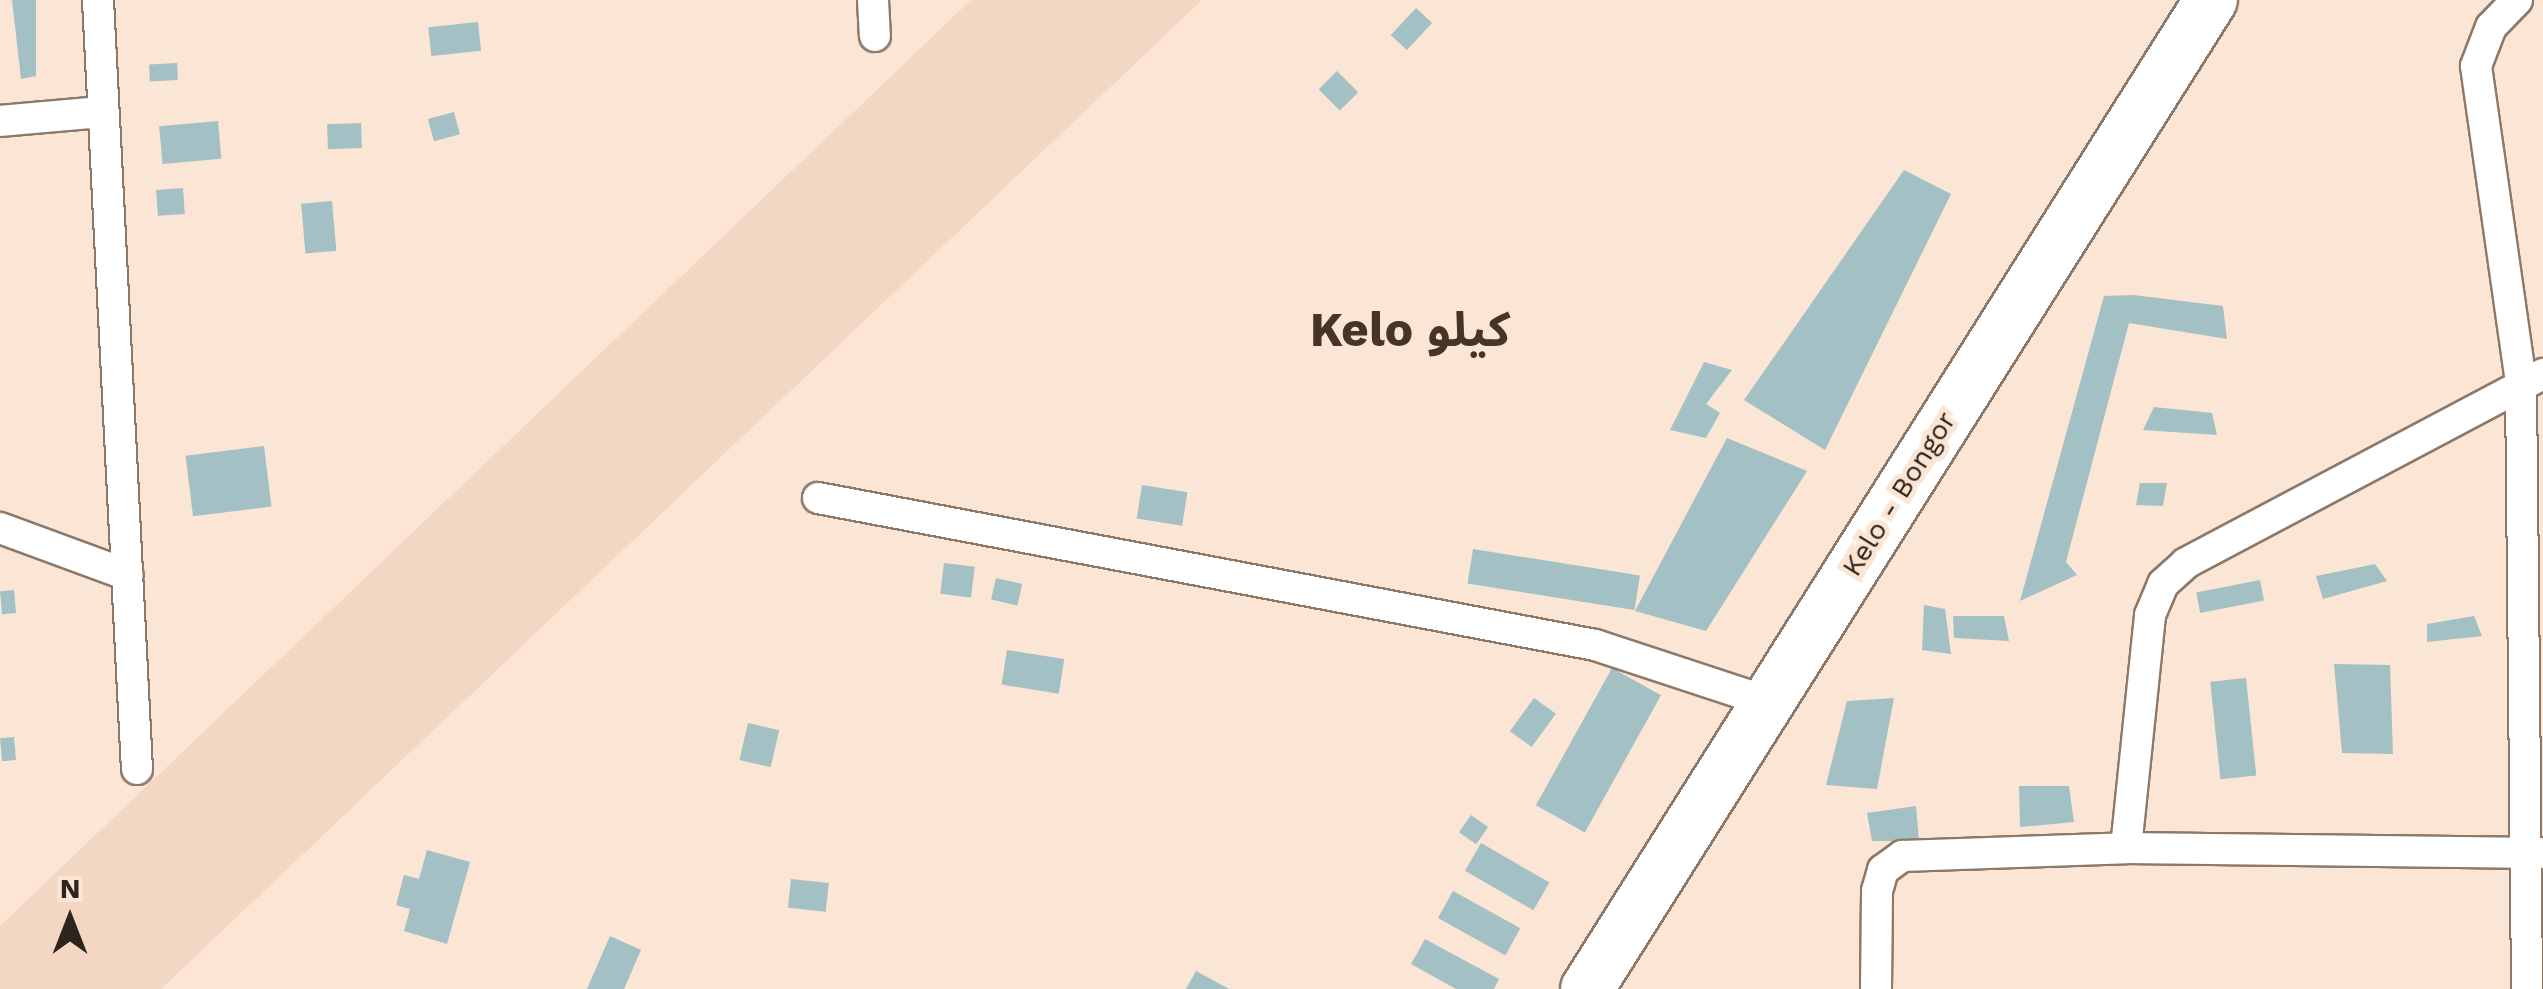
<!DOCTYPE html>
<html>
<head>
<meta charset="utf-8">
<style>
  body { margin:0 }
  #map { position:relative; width:2543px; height:989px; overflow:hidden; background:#fbe5d4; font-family:"Work Sans","Noto Sans Arabic",sans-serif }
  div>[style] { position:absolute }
  .built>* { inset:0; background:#f3d7c2 }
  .building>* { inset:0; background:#a3c1c4; transform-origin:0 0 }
  .roads { filter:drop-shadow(2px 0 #8c7969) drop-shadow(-2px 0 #8c7969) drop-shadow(0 2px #8c7969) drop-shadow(0 -2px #8c7969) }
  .street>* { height:30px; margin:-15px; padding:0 15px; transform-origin:15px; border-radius:15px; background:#fff }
  .highway>* { height:52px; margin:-26px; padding:0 26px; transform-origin:26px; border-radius:26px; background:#fff }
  span { translate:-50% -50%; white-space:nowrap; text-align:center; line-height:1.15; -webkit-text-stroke:10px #fbe5d4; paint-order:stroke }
  .street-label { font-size:28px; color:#2d241e }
  .town-label { font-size:48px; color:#453427; font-weight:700 }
  .north { position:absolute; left:20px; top:869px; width:100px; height:100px; -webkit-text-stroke:8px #fbe5d4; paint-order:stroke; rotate:0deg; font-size:28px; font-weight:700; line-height:40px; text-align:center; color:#2d241e }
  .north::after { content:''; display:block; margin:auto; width:35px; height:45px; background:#2d241e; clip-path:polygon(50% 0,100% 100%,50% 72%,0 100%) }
</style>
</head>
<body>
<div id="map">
  <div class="built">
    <div style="clip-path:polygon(971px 0,1202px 0,161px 989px,0 989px,0 926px)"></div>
  </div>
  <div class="building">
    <div style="clip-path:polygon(12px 0,36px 0,36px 76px,21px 79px)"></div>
    <div style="left:1416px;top:8px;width:22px;height:37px;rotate:43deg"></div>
    <div style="left:478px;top:22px;width:29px;height:50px;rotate:84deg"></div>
    <div style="left:177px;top:63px;width:17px;height:28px;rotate:87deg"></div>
    <div style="left:1337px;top:71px;width:30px;height:26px;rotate:45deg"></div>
    <div style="left:454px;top:112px;width:23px;height:27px;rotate:75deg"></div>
    <div style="left:218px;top:121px;width:38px;height:59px;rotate:85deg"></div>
    <div style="left:361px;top:123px;width:25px;height:34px;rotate:88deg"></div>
    <div style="clip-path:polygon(1904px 170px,1951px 194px,1825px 450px,1744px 400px)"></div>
    <div style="left:183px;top:188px;width:26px;height:27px;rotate:86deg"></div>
    <div style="left:332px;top:201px;width:50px;height:31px;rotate:85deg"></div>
    <div style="clip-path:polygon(2134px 295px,2223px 306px,2227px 339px,2129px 323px,2066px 562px,2077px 575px,2020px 601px,2104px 296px)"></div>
    <div style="clip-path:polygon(1704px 362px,1732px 370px,1706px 404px,1720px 413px,1706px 438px,1670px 430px)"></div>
    <div style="clip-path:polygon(2154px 407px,2212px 413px,2217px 435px,2143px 430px)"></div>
    <div style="clip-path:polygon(1727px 438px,1807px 471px,1706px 631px,1635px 611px)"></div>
    <div style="left:264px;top:446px;width:61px;height:79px;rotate:83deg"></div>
    <div style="clip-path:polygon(2140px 483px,2167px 483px,2163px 506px,2136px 505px)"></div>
    <div style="left:1142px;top:485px;width:46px;height:34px;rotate:9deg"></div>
    <div style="left:1473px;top:549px;width:169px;height:35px;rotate:9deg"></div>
    <div style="left:944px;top:563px;width:31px;height:31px;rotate:7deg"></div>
    <div style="clip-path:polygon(2375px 564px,2387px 581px,2323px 599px,2316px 576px)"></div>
    <div style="left:996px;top:578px;width:27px;height:22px;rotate:13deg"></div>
    <div style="left:2260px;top:580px;width:21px;height:65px;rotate:79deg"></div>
    <div style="left:14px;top:590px;width:23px;height:14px;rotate:85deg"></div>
    <div style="clip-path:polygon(1924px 605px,1945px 609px,1951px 654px,1922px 650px)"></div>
    <div style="clip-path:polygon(1953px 616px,2004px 616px,2009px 641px,1954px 638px)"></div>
    <div style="clip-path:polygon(2474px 616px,2482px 636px,2427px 642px,2427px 624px)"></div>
    <div style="left:1007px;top:650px;width:58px;height:35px;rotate:9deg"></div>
    <div style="clip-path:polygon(2334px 664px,2390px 665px,2393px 754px,2342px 753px)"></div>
    <div style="left:1612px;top:668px;width:56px;height:157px;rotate:29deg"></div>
    <div style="left:2246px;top:678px;width:98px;height:36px;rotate:84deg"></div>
    <div style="left:1534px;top:698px;width:27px;height:41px;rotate:36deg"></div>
    <div style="clip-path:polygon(1894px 698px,1877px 789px,1826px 785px,1847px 701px)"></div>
    <div style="left:748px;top:723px;width:32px;height:38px;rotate:13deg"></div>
    <div style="left:14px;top:737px;width:23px;height:14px;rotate:85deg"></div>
    <div style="clip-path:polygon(2019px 786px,2069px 786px,2074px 822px,2020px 827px)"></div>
    <div style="clip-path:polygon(1916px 806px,1919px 841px,1872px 841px,1867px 813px)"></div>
    <div style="left:1471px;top:815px;width:21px;height:21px;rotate:35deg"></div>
    <div style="left:1481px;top:843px;width:79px;height:32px;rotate:30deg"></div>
    <div style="clip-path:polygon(427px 850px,470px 862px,447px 944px,404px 931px,410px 909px,396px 905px,404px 875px,419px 879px)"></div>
    <div style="left:791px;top:879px;width:38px;height:29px;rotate:6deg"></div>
    <div style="left:1453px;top:891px;width:77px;height:31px;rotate:29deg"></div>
    <div style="clip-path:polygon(610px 936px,641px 950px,624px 989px,587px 989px)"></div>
    <div style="clip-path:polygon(1425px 939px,1499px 979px,1494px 989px,1456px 989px,1411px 964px)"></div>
    <div style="clip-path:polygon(1196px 971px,1229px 989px,1186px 989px)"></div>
  </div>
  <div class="roads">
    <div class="street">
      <div style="left:98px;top:0;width:770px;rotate:87.1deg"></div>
      <div style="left:873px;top:0;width:36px;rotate:87deg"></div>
      <div style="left:2517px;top:0;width:37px;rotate:134deg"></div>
      <div style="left:2491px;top:27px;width:42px;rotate:111deg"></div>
      <div style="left:2476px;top:66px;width:321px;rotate:81.9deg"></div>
      <div style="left:2521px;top:384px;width:605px;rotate:89.43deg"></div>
      <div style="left:0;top:121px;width:101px;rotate:-5.1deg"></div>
      <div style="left:818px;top:498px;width:791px;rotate:10.71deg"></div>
      <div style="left:1595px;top:645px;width:182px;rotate:18.2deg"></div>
      <div style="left:0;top:528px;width:136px;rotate:20.2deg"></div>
      <div style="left:2126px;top:848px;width:234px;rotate:-84.1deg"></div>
      <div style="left:2150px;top:615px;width:34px;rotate:-67deg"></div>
      <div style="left:2163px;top:584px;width:31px;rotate:-42deg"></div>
      <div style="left:2186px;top:563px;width:404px;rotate:-27.9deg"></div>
      <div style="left:1876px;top:989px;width:98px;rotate:-89.4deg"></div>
      <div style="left:1877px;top:891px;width:22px;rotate:-74deg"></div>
      <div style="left:1883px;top:870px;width:24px;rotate:-36deg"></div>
      <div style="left:1902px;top:856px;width:224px;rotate:-2deg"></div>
      <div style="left:2126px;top:848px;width:414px;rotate:0.7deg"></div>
    </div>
    <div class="highway">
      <div style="left:1587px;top:989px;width:1169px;rotate:-57.75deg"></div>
    </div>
  </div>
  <div class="street-label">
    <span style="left:1899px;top:494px;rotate:-58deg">Kelo - Bongor</span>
  </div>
  <div class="town-label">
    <span style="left:1410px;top:330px">Kelo كيلو</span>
  </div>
  <div class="north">N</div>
</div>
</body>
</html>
